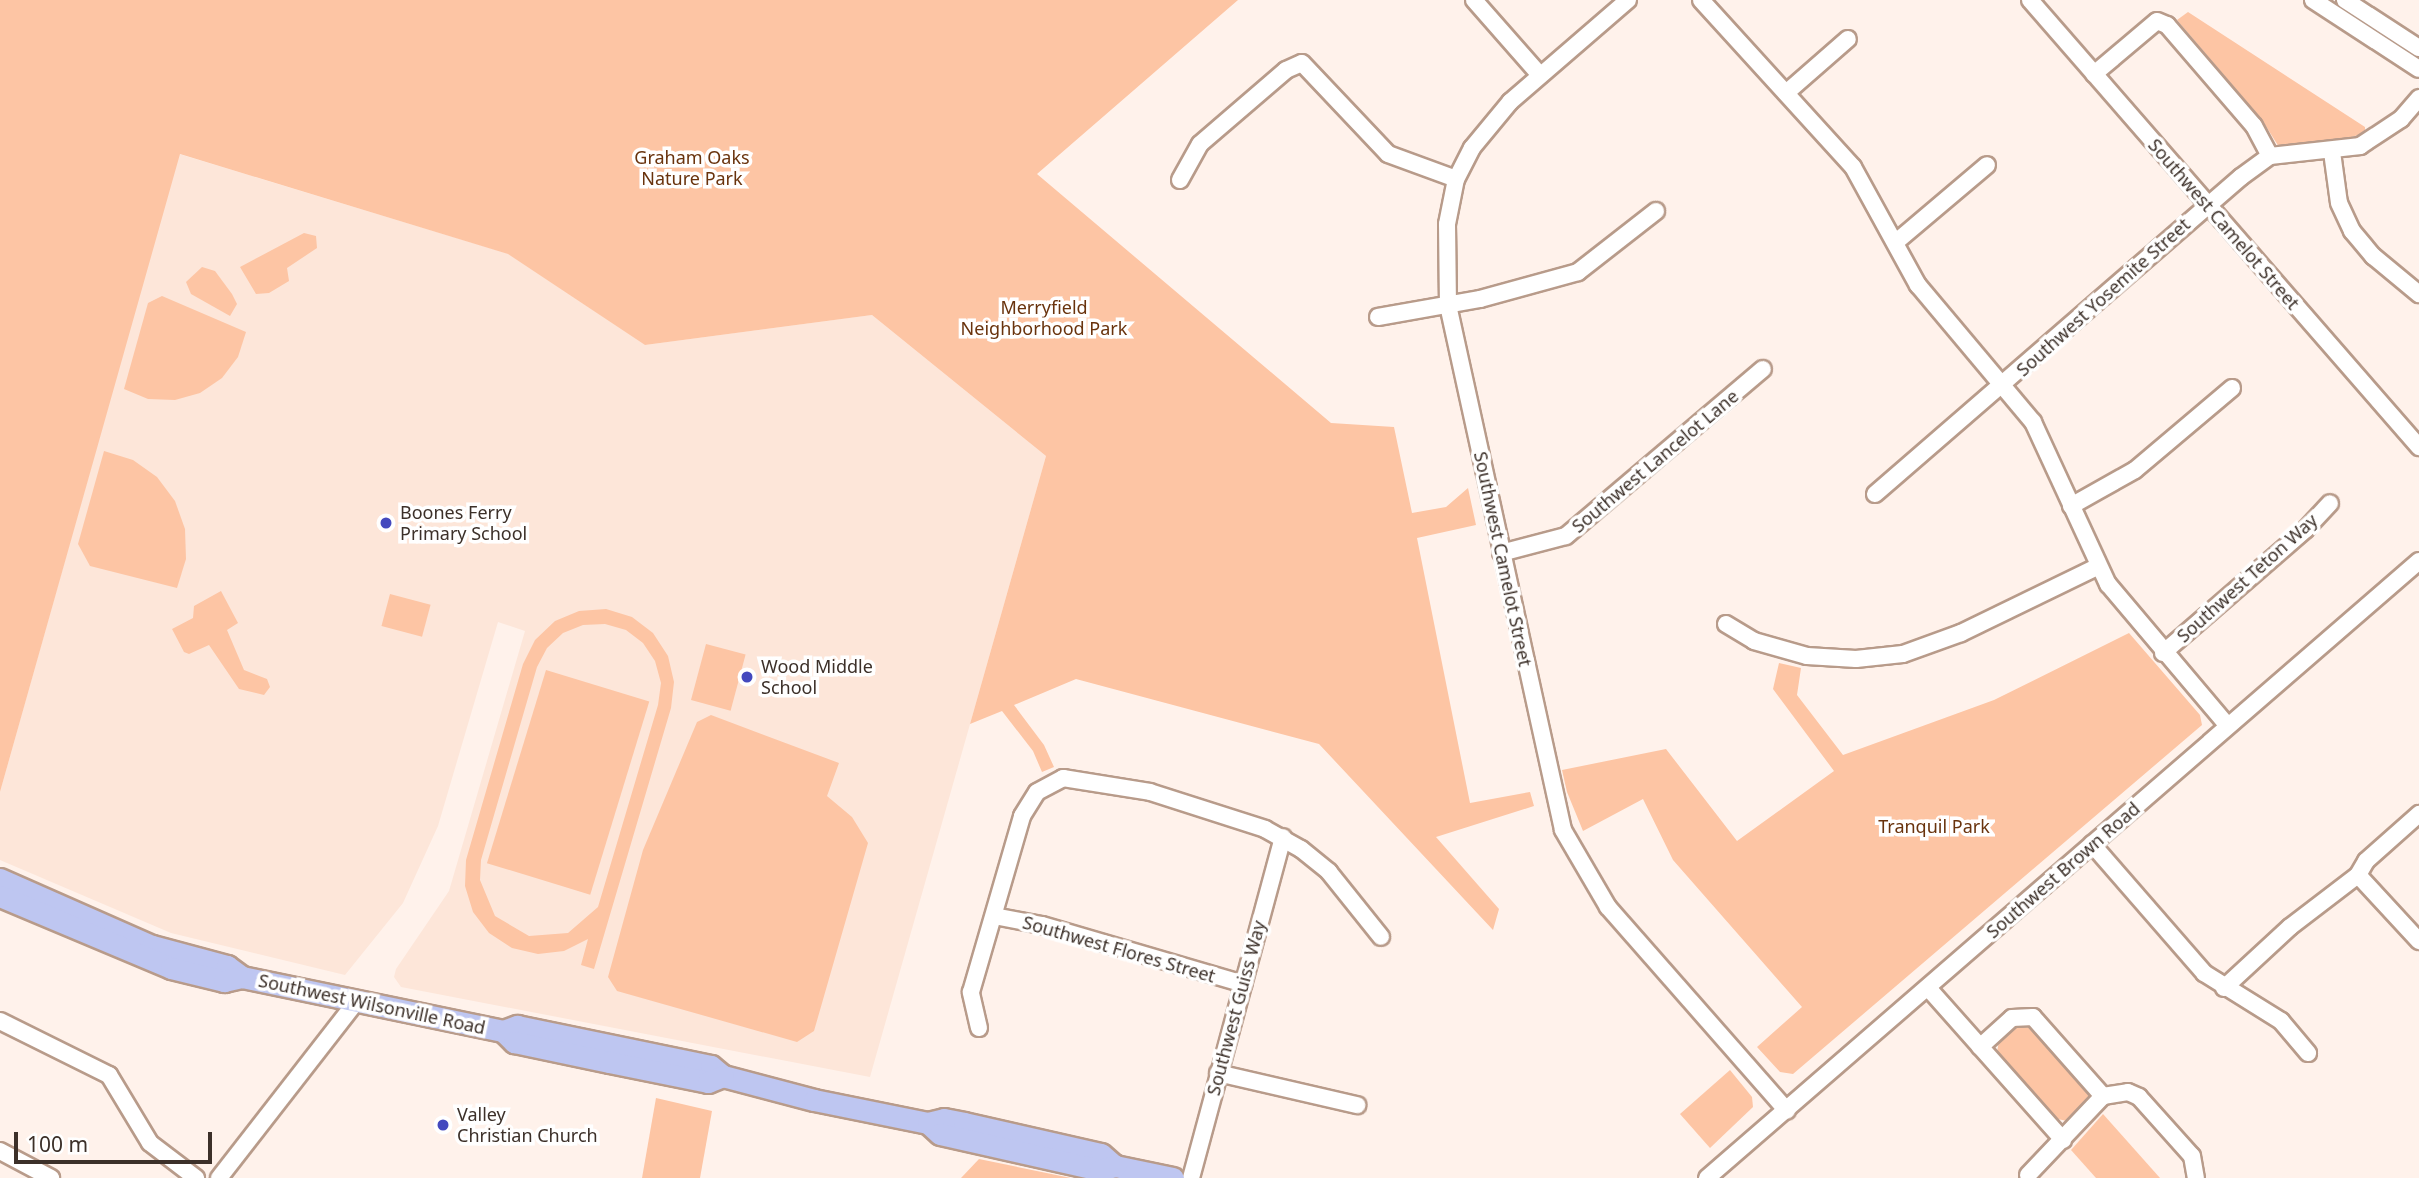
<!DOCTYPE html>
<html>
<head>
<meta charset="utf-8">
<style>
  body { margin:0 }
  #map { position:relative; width:2419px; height:1178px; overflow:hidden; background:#fff2eb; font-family:"Noto Sans",sans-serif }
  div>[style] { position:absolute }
  .built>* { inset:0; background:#fde6d9 }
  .green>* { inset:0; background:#fdc5a4; transform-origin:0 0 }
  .roads { filter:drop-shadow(2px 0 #b89b8a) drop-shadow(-2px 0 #b89b8a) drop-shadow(0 2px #b89b8a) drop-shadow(0 -2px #b89b8a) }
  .minor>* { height:16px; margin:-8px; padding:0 8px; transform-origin:8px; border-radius:8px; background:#fff }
  .major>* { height:21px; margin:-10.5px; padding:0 10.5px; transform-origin:10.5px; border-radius:10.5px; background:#bec6f1 }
  .dots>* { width:19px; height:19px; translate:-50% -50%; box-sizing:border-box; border:4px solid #fff; border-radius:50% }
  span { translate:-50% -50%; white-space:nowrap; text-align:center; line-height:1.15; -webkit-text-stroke:7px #fff; paint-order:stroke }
  .park-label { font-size:18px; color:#69330d }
  .street-label { font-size:18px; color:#3c3029 }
  .poi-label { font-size:18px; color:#3c3029 }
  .left { translate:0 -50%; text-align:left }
  .scale { position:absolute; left:14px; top:1132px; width:198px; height:32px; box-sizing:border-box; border:4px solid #3c3029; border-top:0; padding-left:9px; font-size:21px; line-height:24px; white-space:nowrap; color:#3c3029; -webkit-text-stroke:5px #fff; paint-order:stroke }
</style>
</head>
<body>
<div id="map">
  <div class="built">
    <div style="clip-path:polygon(179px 154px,509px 254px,645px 345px,872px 315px,1046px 456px,870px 1077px,401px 987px,394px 977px,396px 969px,449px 891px,525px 631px,498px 622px,438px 826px,403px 903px,345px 975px,171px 933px,0 860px,0 792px)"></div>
  </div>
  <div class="green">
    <div style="clip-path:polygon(0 0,1238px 0,1037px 174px,1331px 423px,1394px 427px,1412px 513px,1446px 507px,1468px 488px,1476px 525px,1417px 538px,1470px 803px,1530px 792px,1534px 806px,1436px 837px,1499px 909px,1493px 930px,1319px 744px,1076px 679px,1014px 705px,1044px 745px,1054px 767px,1042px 772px,1033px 751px,1002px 711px,970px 724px,1046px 456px,872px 315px,645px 345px,508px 254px,180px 154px,0 792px)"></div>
    <div style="clip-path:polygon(2188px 12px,2365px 127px,2365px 133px,2331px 143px,2279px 147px,2262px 120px,2177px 20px)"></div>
    <div style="clip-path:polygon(304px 233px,316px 236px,317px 248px,287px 268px,289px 281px,269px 293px,256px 294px,240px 267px)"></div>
    <div style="clip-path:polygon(202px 267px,215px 271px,232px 294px,237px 304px,230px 316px,191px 294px,186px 282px)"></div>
    <div style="clip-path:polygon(162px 296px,246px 332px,238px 357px,222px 378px,200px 393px,175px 400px,148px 399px,124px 389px,148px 303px)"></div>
    <div style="clip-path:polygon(104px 451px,133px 460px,157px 477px,175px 501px,185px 529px,186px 559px,177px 588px,90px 566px,78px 544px)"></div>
    <div style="clip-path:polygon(221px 591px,238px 623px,227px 630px,244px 670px,267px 679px,270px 687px,264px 695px,239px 689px,209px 645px,189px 654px,184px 652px,172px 629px,193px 618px,194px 606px)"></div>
    <div style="left:390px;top:594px;width:42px;height:33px;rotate:15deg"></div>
    <div style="clip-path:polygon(evenodd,606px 609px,632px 617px,653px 633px,668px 656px,674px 682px,671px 708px,594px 969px,581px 965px,588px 939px,564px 951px,538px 954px,512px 948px,489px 933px,473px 912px,465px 886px,466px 860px,523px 664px,535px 640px,555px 621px,579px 611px,606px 609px,605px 624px,626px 630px,643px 643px,655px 661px,661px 683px,658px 705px,598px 907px,568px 933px,529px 936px,495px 916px,480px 880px,481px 860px,537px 667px,547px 648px,563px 633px,583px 625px,605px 624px)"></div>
    <div style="clip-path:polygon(2129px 633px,2200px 715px,2202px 725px,1793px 1074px,1780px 1072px,1757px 1047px,1802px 1007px,1673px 860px,1643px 799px,1583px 831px,1567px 792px,1562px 770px,1666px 749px,1737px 841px,1834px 771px,1773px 689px,1779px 663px,1801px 668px,1797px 695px,1843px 755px,1994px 700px)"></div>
    <div style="left:706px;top:644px;width:41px;height:58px;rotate:15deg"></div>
    <div style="left:546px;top:670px;width:108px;height:202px;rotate:17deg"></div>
    <div style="clip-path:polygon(711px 715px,839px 763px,827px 796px,852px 817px,868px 843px,814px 1031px,797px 1042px,617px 991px,608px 977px,643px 850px,697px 722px)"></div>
    <div style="clip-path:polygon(2027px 1024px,2088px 1095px,2089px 1102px,2067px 1121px,2053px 1118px,1997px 1052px,1999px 1041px,2016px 1025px)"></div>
    <div style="clip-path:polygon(1730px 1070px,1752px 1097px,1753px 1107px,1710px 1148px,1680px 1114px)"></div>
    <div style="clip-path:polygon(656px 1098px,712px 1111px,700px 1178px,642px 1178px)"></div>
    <div style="clip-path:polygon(2103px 1114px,2160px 1178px,2096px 1178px,2071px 1150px)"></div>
    <div style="clip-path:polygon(979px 1159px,1071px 1178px,961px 1178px)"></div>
  </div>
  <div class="roads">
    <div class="minor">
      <div style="left:1474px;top:0;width:100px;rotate:48.7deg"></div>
      <div style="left:1628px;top:0;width:156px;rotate:139.2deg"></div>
      <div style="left:1510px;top:102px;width:60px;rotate:129.6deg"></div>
      <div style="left:1472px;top:148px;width:35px;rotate:117deg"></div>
      <div style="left:1456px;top:179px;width:46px;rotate:101.3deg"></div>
      <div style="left:1447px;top:224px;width:81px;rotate:89.3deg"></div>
      <div style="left:1448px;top:305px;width:537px;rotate:77.64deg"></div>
      <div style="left:1563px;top:830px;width:89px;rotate:59.7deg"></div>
      <div style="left:1608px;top:907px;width:271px;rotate:48.7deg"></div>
      <div style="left:1701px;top:0;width:226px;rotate:47.7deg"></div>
      <div style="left:1853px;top:167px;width:135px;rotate:61.2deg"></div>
      <div style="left:1918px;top:285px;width:179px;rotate:50deg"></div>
      <div style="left:2033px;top:422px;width:179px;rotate:65.2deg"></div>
      <div style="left:2108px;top:584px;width:185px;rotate:49.8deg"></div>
      <div style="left:2030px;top:0;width:593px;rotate:48.97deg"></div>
      <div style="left:2313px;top:0;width:126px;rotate:33.1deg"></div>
      <div style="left:2345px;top:0;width:88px;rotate:33deg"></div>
      <div style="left:2094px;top:74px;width:82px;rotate:-40.1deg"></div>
      <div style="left:2157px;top:21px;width:11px;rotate:22deg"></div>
      <div style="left:2167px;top:25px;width:133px;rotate:49.3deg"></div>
      <div style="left:2254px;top:126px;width:34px;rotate:62deg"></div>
      <div style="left:1786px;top:93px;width:82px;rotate:-41.1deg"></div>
      <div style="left:2332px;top:152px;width:51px;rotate:82.2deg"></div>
      <div style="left:2339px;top:203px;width:31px;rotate:65deg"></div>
      <div style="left:2352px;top:231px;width:33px;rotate:50deg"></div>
      <div style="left:2373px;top:256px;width:60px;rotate:39.6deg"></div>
      <div style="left:1180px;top:180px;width:41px;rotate:-60.9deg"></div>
      <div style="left:1200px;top:144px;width:113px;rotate:-40.7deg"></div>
      <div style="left:1286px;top:70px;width:17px;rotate:-24deg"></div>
      <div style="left:1302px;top:63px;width:125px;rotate:46.6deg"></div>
      <div style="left:1388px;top:154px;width:72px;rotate:20.2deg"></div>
      <div style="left:1896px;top:242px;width:119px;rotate:-40.2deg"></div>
      <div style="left:1378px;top:317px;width:104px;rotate:-10deg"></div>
      <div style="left:1480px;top:299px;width:102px;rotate:-15.4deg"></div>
      <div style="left:1578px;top:272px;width:99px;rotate:-38deg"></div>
      <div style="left:1875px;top:494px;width:484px;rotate:-40.9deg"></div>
      <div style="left:2241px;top:177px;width:36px;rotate:-36deg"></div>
      <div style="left:2270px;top:156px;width:91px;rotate:-6.3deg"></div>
      <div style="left:2360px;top:146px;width:49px;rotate:-33.4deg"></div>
      <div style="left:2401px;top:119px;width:28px;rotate:-49deg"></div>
      <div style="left:2071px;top:506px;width:73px;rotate:-29.4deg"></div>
      <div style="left:2135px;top:470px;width:127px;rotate:-40.2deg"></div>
      <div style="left:1501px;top:553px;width:67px;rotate:-14.7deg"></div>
      <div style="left:1566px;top:536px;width:258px;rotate:-40.3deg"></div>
      <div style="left:1726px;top:624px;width:33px;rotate:31deg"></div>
      <div style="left:1754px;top:641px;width:55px;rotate:15.8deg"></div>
      <div style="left:1807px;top:656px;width:49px;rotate:3.5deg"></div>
      <div style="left:1856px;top:659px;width:47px;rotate:-6.1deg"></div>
      <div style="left:1903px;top:654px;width:62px;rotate:-19.9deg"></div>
      <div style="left:1961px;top:633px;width:151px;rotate:-25.9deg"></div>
      <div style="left:2163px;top:653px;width:189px;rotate:-40.9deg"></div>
      <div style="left:2306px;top:529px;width:35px;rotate:-47deg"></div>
      <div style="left:2092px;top:844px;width:171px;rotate:49deg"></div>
      <div style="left:2204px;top:973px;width:91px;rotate:31.9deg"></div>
      <div style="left:2281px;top:1021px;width:42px;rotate:49.8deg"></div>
      <div style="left:2358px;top:875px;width:90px;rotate:47.3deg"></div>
      <div style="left:994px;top:916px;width:49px;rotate:10.6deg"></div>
      <div style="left:1042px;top:925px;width:210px;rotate:16.3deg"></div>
      <div style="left:2224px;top:988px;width:90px;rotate:-42.7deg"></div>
      <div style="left:2290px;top:927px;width:86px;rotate:-37.4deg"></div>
      <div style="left:2358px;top:875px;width:16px;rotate:-60deg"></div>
      <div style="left:2366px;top:861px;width:71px;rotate:-41.6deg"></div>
      <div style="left:1929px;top:989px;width:202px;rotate:48.4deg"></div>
      <div style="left:0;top:1021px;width:122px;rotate:26.4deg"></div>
      <div style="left:109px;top:1075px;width:79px;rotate:58.9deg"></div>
      <div style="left:150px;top:1143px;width:58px;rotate:37.3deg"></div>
      <div style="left:979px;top:1028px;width:37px;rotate:-103deg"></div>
      <div style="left:971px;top:992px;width:183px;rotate:-73.8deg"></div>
      <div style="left:1022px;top:816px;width:28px;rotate:-58deg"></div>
      <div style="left:1037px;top:792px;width:30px;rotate:-28deg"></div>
      <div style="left:1063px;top:778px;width:88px;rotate:9.1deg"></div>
      <div style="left:1150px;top:792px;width:121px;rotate:17.8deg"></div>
      <div style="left:1265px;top:829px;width:41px;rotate:29.1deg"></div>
      <div style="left:1301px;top:849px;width:36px;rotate:39deg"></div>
      <div style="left:1329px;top:872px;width:83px;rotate:51.3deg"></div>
      <div style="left:1980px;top:1047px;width:43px;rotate:-42.2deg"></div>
      <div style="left:2012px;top:1018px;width:21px;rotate:-3deg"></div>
      <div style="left:2033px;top:1017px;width:106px;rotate:48.5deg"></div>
      <div style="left:1218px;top:1073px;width:143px;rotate:13deg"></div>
      <div style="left:2103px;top:1096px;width:25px;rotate:-9deg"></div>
      <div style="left:2128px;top:1092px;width:12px;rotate:24deg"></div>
      <div style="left:2139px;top:1097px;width:79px;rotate:48.1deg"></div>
      <div style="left:2192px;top:1156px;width:22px;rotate:80deg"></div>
      <div style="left:0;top:1151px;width:58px;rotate:27.9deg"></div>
      <div style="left:2028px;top:1175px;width:109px;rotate:-46.5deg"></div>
      <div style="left:219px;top:1178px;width:224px;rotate:-52.1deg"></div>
      <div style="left:1191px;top:1178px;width:353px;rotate:-74.9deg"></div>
      <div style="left:1707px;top:1178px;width:942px;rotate:-40.91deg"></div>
    </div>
    <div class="major">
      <div style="left:0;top:879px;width:166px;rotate:23.8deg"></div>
      <div style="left:152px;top:946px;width:78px;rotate:14.9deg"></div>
      <div style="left:227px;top:966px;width:19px;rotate:36deg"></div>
      <div style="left:242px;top:977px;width:267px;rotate:11.7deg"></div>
      <div style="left:503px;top:1031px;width:15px;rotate:-20deg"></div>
      <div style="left:517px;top:1026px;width:198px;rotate:11.7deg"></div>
      <div style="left:711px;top:1066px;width:16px;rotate:40deg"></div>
      <div style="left:723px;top:1076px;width:94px;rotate:14.8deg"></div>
      <div style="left:814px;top:1100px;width:116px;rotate:11.4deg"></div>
      <div style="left:928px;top:1123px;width:16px;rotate:-14deg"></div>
      <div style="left:944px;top:1119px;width:20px;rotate:11deg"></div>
      <div style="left:964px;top:1123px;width:140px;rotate:12.8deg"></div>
      <div style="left:1101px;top:1154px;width:18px;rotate:41deg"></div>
      <div style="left:1115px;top:1166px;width:59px;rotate:11.7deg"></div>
      <div style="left:0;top:896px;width:186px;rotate:22.8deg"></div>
      <div style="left:171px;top:968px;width:55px;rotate:13.8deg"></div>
      <div style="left:224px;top:981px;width:18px;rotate:-13deg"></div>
      <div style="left:503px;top:1031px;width:16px;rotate:45deg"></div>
      <div style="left:514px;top:1042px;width:97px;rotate:11.9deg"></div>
      <div style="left:609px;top:1062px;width:101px;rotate:11.4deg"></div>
      <div style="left:708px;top:1082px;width:16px;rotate:-22deg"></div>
      <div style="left:928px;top:1123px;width:16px;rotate:43deg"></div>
      <div style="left:940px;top:1134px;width:164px;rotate:12.7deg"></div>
      <div style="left:1100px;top:1170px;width:16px;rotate:-15deg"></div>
    </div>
  </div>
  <div class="dots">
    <div style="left:386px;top:523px;background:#4449be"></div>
    <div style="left:747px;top:677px;background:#4449be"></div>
    <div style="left:443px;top:1125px;background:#4449be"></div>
  </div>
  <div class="park-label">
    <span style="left:692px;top:168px">Graham Oaks<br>Nature Park</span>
    <span style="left:1044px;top:318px">Merryfield<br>Neighborhood Park</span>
    <span style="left:1934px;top:826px">Tranquil Park</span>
  </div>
  <div class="street-label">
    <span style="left:2224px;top:224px;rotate:49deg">Southwest Camelot Street</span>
    <span style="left:2103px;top:297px;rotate:-42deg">Southwest Yosemite Street</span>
    <span style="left:1655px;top:461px;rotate:-40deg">Southwest Lancelot Lane</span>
    <span style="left:1503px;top:559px;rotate:78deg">Southwest Camelot Street</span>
    <span style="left:2247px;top:578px;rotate:-42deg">Southwest Teton Way</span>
    <span style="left:2063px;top:870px;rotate:-41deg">Southwest Brown Road</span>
    <span style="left:1119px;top:949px;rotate:16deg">Southwest Flores Street</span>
    <span style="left:372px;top:1004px;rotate:12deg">Southwest Wilsonville Road</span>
    <span style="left:1236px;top:1008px;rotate:-75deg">Southwest Guiss Way</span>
  </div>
  <div class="poi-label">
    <span class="left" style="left:400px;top:523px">Boones Ferry<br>Primary School</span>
    <span class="left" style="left:761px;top:677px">Wood Middle<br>School</span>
    <span class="left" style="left:457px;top:1125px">Valley<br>Christian Church</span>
  </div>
  <div class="scale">100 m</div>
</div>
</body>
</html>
